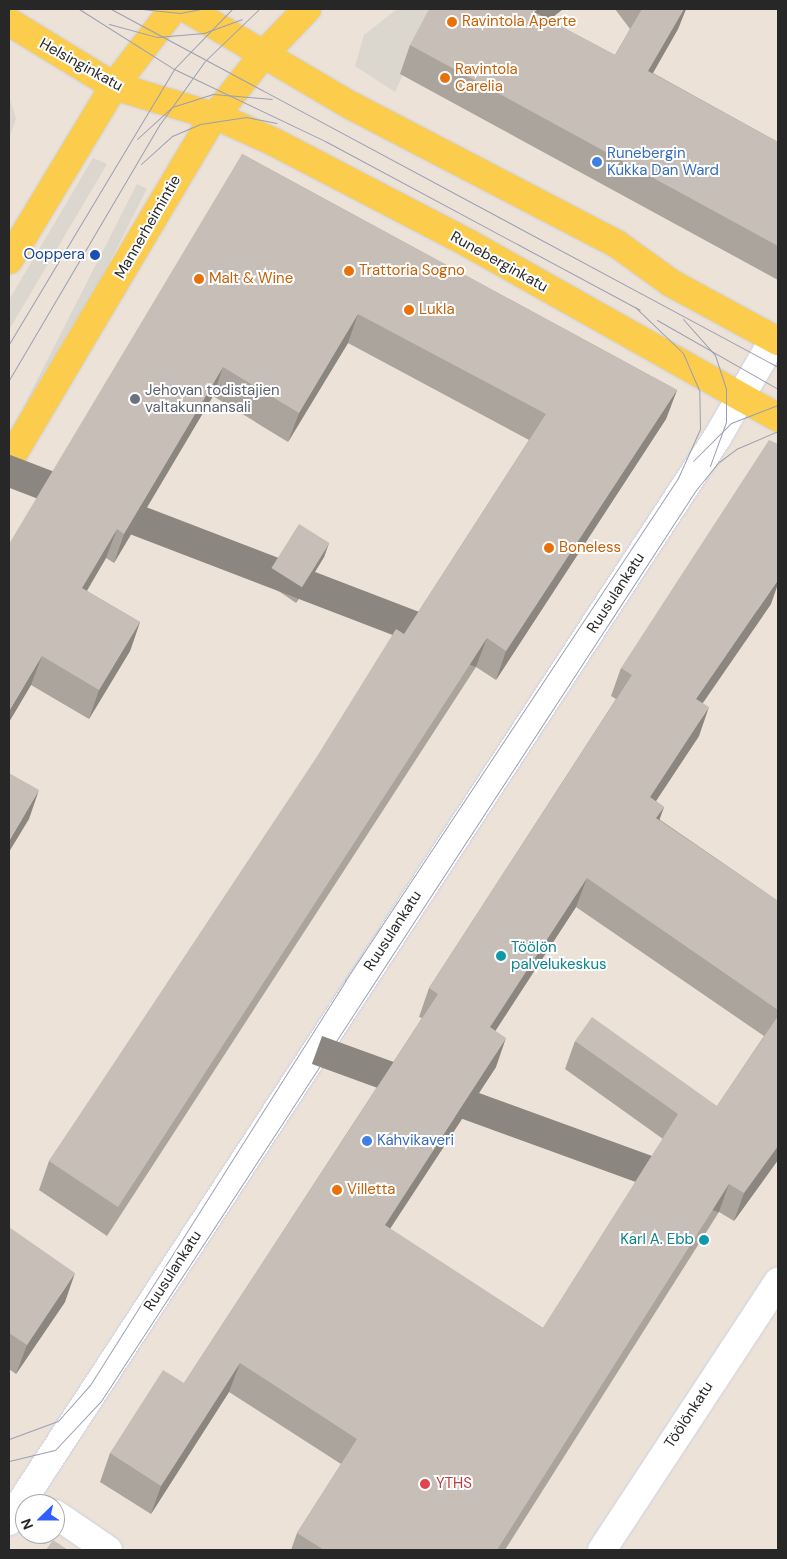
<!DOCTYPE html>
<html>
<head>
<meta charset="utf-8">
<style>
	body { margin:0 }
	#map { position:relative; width:787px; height:1559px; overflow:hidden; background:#ece2d7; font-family:"DM Sans",sans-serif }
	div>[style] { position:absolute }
	.plaza>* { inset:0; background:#dbd6ce; transform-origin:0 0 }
	.roads { filter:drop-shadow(0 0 1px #ccd1e2) drop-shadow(0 0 1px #ccd1e2) }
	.minor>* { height:28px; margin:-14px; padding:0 14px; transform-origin:14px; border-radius:14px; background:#fff }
	.major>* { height:28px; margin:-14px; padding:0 14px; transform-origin:14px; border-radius:14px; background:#fccc4c }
	.tram>* { height:1px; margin:-0.5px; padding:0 0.5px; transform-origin:0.5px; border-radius:0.5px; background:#9a9fb4 }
	.wall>* { inset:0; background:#aba49d }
	.shaded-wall>* { inset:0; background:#8b8680; transform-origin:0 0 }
	.building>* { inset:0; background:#c7bfb7; transform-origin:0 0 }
	.dots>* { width:14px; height:14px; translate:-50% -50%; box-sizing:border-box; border:2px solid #fff; border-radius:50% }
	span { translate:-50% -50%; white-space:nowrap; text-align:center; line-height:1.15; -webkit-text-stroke:4px #fff; paint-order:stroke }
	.food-label { font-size:15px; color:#c56008 }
	.left { translate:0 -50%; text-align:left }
	.street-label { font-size:15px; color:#272727 }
	.shop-label { font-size:15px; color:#366cbe }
	.transit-label { font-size:15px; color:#164399 }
	.right { translate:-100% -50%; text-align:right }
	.worship-label { font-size:15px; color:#5b616d }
	.culture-label { font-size:15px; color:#0d838f }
	.health-label { font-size:15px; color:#be3a42 }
	.frame { position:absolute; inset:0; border:10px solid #272727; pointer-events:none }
	.north { position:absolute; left:15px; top:1494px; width:50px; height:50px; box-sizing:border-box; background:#fff; border:1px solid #a9a9a9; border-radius:50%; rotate:248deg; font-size:14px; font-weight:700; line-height:20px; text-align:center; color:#272727 }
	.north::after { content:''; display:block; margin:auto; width:18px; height:22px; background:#315fff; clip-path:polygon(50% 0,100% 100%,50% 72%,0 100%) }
</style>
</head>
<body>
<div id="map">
	<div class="plaza">
		<i style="clip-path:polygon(397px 9px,439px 9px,422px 33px,395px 92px,355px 66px,364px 35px)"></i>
		<i style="clip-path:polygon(9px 96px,16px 119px,9px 139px)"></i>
		<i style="clip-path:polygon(93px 158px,107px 164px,9px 330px,9px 300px)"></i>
		<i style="left:137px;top:184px;width:11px;height:251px;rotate:27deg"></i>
	</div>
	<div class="roads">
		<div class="minor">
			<i style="left:55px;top:1514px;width:64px;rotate:34.2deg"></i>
			<i style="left:9px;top:1521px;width:1294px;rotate:-56.83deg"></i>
			<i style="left:717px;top:438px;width:114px;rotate:-60.1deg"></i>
			<i style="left:602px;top:1550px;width:321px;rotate:-56.7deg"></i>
		</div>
		<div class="major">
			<i style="left:187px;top:9px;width:191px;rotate:30.5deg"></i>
			<i style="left:352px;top:106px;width:299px;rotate:27.5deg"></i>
			<i style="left:617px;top:244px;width:67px;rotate:35.8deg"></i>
			<i style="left:671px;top:283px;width:122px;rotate:28.5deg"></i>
			<i style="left:9px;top:22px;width:123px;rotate:31.4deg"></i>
			<i style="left:114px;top:86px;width:114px;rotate:16.8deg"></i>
			<i style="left:223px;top:119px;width:56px;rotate:24.3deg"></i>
			<i style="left:274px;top:142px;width:219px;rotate:27.5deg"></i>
			<i style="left:468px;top:243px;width:356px;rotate:29.4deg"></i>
			<i style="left:9px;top:260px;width:203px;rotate:-58.9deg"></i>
			<i style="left:114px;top:86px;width:97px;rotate:-52.5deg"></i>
			<i style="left:9px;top:461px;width:395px;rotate:-59.3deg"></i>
			<i style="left:211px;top:121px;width:84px;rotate:-51.8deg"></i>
			<i style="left:263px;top:55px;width:64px;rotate:-46.3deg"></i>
		</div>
	</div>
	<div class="tram">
		<i style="left:79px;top:9px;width:112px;rotate:32.3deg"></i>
		<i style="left:174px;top:69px;width:167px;rotate:25.5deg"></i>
		<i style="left:325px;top:141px;width:357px;rotate:28.2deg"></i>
		<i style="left:111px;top:9px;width:757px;rotate:28.22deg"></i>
		<i style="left:142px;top:9px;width:38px;rotate:6deg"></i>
		<i style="left:180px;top:13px;width:21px;rotate:-11deg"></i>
		<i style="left:109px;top:24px;width:50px;rotate:15.2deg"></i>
		<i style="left:157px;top:37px;width:47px;rotate:-4.9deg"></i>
		<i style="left:204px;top:33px;width:40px;rotate:-20.2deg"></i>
		<i style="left:137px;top:139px;width:47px;rotate:-42.4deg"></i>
		<i style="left:172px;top:107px;width:43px;rotate:-17.6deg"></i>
		<i style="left:213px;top:94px;width:59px;rotate:4.8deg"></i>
		<i style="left:141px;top:164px;width:42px;rotate:-42.1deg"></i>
		<i style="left:172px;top:136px;width:30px;rotate:-23deg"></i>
		<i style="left:200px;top:124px;width:47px;rotate:-8.7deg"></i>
		<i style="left:246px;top:117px;width:31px;rotate:11deg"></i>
		<i style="left:683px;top:319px;width:48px;rotate:48.4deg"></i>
		<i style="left:715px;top:355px;width:36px;rotate:72deg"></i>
		<i style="left:726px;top:389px;width:33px;rotate:90deg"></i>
		<i style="left:726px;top:422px;width:47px;rotate:110deg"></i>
		<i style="left:657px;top:320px;width:139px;rotate:29.7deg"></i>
		<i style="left:9px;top:344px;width:321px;rotate:-59deg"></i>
		<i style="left:174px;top:69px;width:83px;rotate:-46deg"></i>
		<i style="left:9px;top:380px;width:297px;rotate:-59.5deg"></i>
		<i style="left:160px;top:124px;width:77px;rotate:-54.5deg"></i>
		<i style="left:205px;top:61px;width:75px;rotate:-43.9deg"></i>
		<i style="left:693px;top:461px;width:54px;rotate:-45deg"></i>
		<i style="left:731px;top:423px;width:50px;rotate:-21deg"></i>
		<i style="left:9px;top:1439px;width:52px;rotate:-20.2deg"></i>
		<i style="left:58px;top:1421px;width:48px;rotate:-48.4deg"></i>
		<i style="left:90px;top:1385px;width:478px;rotate:-57.7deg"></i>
		<i style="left:345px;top:981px;width:603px;rotate:-56.49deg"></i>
		<i style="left:678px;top:478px;width:54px;rotate:-65.8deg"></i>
		<i style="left:700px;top:429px;width:39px;rotate:-91deg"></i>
		<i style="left:699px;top:390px;width:40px;rotate:-113.4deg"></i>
		<i style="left:683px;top:353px;width:66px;rotate:-136.2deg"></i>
		<i style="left:9px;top:1461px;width:47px;rotate:-13.4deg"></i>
		<i style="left:55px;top:1450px;width:67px;rotate:-46.8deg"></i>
		<i style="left:101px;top:1401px;width:1088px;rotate:-56.85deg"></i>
		<i style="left:696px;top:490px;width:36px;rotate:-51deg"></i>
		<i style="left:719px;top:462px;width:21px;rotate:-37deg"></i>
		<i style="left:736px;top:449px;width:46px;rotate:-23.2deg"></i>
	</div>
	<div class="wall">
		<i style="clip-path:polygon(563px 9px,549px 20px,615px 55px,630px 29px,615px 9px,686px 9px,678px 29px,653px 73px,778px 142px,778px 280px,400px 74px,410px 45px)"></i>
		<i style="clip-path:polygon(242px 154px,677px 390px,666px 419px,496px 680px,476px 667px,107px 1236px,39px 1190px,49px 1161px,404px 634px,529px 440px,348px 343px,288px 442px,213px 396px,114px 563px,106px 558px,87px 591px,140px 622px,130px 651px,89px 719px,31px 685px,9px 722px)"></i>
		<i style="clip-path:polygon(329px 543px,324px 557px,296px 603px,267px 583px,272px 569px)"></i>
		<i style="clip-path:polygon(evenodd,771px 604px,703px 703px,699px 736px,656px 801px,664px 807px,659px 819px,778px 901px,778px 1160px,734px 1221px,719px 1212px,505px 1550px,291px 1550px,297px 1533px,341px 1464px,229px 1392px,151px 1514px,100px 1482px,110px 1453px,184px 1383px,422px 1018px,419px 1017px,429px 988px,616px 699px,611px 696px,621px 668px,771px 604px,576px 907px,764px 1036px,717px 1106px,575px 1041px,565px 1069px,663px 1139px,543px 1328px,390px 1229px,496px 1067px,495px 1031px,576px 907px)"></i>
		<i style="clip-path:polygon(9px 1227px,65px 1302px,16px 1374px,9px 1369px)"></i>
	</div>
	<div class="shaded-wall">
		<i style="clip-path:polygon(538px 9px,563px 9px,524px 40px,534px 12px)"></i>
		<i style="clip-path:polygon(684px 9px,686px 9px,678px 29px,638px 99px,648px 71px)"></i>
		<i style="clip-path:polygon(358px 314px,348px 343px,288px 442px,299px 413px)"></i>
		<i style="clip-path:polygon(223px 367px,213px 396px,114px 563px,124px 534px)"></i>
		<i style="clip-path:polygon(677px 390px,666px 419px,496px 680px,506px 651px)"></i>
		<i style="clip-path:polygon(117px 529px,106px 558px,71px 617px,82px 588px)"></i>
		<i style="clip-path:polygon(329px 543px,324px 557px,296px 603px,302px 588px)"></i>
		<i style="clip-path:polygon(778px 580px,778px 584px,771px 604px,686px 727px,696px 699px)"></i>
		<i style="clip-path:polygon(140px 622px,130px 651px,89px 719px,99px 690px)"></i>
		<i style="left:487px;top:638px;width:31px;height:678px;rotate:111deg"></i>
		<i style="clip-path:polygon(42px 656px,31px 685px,9px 722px,9px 711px)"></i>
		<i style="clip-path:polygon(709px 707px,699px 736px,640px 825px,650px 797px)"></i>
		<i style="clip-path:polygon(39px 790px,29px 819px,9px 852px,9px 841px)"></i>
		<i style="clip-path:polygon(664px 807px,654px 835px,656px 818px)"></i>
		<i style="clip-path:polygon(587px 878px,576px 907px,479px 1056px,490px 1027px)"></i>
		<i style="clip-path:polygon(506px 1038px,496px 1067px,374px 1253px,385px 1225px)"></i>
		<i style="clip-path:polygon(778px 1146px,778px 1160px,734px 1221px,744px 1193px)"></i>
		<i style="left:729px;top:1184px;width:30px;height:433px;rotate:110deg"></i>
		<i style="clip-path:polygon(75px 1273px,65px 1302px,16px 1374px,27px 1345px)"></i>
		<i style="clip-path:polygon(240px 1363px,229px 1392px,151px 1514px,161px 1486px)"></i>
	</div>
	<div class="building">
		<i style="clip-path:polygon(429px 9px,538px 9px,534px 12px,615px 55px,642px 9px,684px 9px,648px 71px,778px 142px,778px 246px,410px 45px)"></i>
		<i style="clip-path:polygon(242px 154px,677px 390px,506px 651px,487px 638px,118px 1207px,49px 1161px,316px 758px,396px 629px,404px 634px,546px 414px,358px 314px,299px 413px,223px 367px,124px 534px,117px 529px,82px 588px,140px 622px,99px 690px,42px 656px,9px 711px,9px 544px)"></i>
		<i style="clip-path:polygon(769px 440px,778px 444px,778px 580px,696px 699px,709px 707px,650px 797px,664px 807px,656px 818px,778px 901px,778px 1010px,587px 878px,490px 1027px,506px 1038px,385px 1225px,543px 1328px,678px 1114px,575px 1041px,592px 1017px,717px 1106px,778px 1016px,778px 1146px,744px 1193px,729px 1184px,497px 1550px,324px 1550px,297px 1533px,357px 1439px,240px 1363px,161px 1486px,110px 1453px,163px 1370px,184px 1383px,438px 994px,429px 988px,632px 675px,621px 668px)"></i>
		<i style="left:299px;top:524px;width:36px;height:52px;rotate:32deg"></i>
		<i style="clip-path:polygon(9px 773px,39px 790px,9px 841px)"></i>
		<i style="clip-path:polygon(9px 1227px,75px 1273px,27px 1345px,9px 1333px)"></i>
		<i style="clip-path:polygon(53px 1540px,68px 1550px,46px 1550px)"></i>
	</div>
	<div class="dots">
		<i style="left:452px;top:22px;background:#e8710a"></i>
		<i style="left:445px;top:78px;background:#e8710a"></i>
		<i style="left:597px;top:162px;background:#3f7fe0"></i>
		<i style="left:95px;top:255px;background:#1a4fb4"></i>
		<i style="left:349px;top:271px;background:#e8710a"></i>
		<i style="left:199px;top:279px;background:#e8710a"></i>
		<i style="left:409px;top:310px;background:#e8710a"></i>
		<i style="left:135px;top:399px;background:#6b7280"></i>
		<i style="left:549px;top:548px;background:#e8710a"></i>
		<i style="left:501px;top:956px;background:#0f9aa8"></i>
		<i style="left:367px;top:1141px;background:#3f7fe0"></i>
		<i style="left:337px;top:1190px;background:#e8710a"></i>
		<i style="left:704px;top:1240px;background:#0f9aa8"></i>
		<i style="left:425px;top:1484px;background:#e0444e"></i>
	</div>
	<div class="food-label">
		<span class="left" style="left:462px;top:22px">Ravintola Aperte</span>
		<span class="left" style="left:455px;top:78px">Ravintola<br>Carelia</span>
		<span class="left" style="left:359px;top:271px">Trattoria Sogno</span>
		<span class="left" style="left:209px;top:279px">Malt &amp; Wine</span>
		<span class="left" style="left:419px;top:310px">Lukla</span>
		<span class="left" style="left:559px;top:548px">Boneless</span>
		<span class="left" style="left:347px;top:1190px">Villetta</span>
	</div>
	<div class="street-label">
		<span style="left:81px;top:65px;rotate:29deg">Helsinginkatu</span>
		<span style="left:148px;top:227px;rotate:-60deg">Mannerheimintie</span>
		<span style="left:499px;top:262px;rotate:29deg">Runeberginkatu</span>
		<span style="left:616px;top:593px;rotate:-57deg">Ruusulankatu</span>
		<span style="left:393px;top:931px;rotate:-57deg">Ruusulankatu</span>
		<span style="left:173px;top:1271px;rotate:-57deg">Ruusulankatu</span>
		<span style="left:689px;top:1415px;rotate:-57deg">Töölönkatu</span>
	</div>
	<div class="shop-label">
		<span class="left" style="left:607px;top:162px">Runebergin<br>Kukka Dan Ward</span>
		<span class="left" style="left:377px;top:1141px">Kahvikaveri</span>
	</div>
	<div class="transit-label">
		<span class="right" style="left:85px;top:255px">Ooppera</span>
	</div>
	<div class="worship-label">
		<span class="left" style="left:145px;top:399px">Jehovan todistajien<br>valtakunnansali</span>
	</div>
	<div class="culture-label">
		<span class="left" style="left:511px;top:956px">Töölön<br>palvelukeskus</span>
		<span class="right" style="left:694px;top:1240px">Karl A. Ebb</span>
	</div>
	<div class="health-label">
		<span class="left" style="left:436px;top:1484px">YTHS</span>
	</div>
	<div class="frame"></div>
	<div class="north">N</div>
</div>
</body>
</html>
